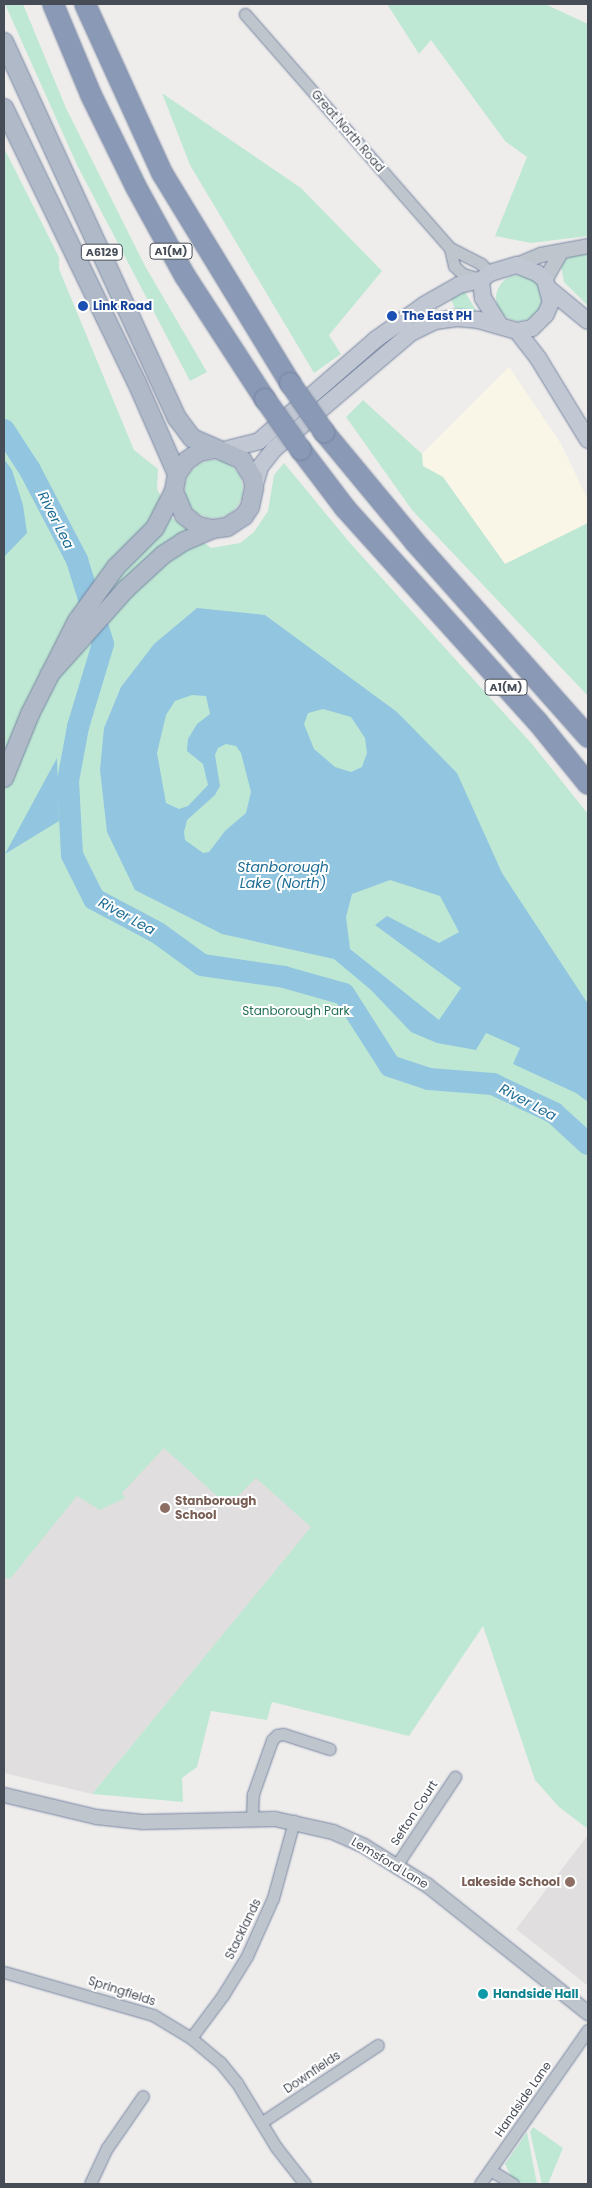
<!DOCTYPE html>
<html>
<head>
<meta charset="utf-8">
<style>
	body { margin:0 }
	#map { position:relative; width:592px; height:2188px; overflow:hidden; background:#efedec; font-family:Poppins,sans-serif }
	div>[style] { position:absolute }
	.commercial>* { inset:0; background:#f9f6e7 }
	.education>* { inset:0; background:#e0dede }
	.green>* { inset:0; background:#bfe8d4 }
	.round { border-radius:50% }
	.water>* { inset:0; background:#91c5e0 }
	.river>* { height:22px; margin:-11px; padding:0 11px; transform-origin:11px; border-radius:11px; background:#91c5e0 }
	.roads { filter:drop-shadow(0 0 1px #7584a1) drop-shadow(0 0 1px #7584a1) }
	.minor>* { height:11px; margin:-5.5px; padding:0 5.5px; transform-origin:5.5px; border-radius:5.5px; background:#bfc5cd }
	.tertiary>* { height:14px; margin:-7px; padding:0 7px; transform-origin:7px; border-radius:7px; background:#bfc5cd }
	.secondary>* { height:16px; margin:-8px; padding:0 8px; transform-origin:8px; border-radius:8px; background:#c1c7d3 }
	.primary>* { height:18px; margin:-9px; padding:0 9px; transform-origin:9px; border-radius:9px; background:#afb9c8 }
	.motorway>* { height:20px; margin:-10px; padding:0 10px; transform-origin:10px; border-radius:10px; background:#8a99b6 }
	.bridges { filter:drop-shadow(0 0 1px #7584a1) drop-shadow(0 0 1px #7584a1) }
	.motorway-bridge>* { height:20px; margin:-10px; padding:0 10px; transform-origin:10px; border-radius:10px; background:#8a99b6 }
	.dots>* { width:14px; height:14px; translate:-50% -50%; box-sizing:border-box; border:2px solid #fff; border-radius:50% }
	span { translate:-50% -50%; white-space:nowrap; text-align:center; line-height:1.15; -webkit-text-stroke:4px #fff; paint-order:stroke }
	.shield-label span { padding:1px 4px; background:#fff; border:1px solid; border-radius:4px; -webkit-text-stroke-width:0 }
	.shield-label { font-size:11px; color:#474d57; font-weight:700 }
	.street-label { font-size:12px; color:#474d57 }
	.transit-label { font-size:12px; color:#164399; font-weight:700 }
	.left { translate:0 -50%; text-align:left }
	.park-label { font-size:12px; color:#216f52 }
	.education-label { font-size:12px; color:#785e54; font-weight:700 }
	.right { translate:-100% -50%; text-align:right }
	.culture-label { font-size:12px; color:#0d838f; font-weight:700 }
	.water-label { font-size:14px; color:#1d6c94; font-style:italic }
	.frame { position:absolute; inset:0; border:5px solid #474d57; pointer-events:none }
</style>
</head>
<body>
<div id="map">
	<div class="commercial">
		<i style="clip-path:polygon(509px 367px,561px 444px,588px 500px,588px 523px,505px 564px,443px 477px,423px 466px,422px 454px)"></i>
	</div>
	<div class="education">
		<i style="clip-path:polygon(4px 1208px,343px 1489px,92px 1794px,4px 1773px)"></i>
		<i style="clip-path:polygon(588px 1835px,588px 1986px,516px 1929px)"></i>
	</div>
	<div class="green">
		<i style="clip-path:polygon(5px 4px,23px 4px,66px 108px,145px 266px,207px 372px,190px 381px,77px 165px)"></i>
		<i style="clip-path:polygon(387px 4px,545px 4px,588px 24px,588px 236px,531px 243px,495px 236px,527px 157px,505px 141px,431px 40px,419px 54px)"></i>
		<i style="clip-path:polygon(162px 93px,301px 188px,382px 271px,329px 335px,341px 354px,314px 373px,190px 165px)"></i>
		<i style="clip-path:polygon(4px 148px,59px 257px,59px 269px,134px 450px,158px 469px,157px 489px,172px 518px,211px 548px,240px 543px,254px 532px,268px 511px,274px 475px,284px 463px,350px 543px,532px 744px,588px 814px,588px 1829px,559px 1807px,535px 1780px,483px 1626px,409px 1736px,272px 1702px,267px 1720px,211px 1711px,197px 1767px,182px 1778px,183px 1802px,92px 1794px,311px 1527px,256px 1478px,228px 1506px,164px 1448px,122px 1493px,125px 1498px,100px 1510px,77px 1496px,10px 1579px,4px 1577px)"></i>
		<i style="clip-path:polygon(588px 253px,588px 306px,564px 282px,561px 266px,557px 265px,572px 255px)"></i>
		<i class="round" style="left:496px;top:275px;width:46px;height:46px"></i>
		<i style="clip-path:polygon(462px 291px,465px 292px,477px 312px,456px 311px,450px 297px)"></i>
		<i style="clip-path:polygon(363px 400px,422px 454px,423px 466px,443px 477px,505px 564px,588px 523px,588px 696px,412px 510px,346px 417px)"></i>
		<i class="round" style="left:185px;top:460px;width:58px;height:58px"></i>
		<i style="clip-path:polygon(533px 2127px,563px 2148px,548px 2184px,542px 2184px,530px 2132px)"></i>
		<i style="clip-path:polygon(527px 2132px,537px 2184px,524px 2184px,512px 2178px,505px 2164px)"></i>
	</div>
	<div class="water">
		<i style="clip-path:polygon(4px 459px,12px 470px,23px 505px,27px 533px,4px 557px)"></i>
		<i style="clip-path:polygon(evenodd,197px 608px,265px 615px,397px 712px,457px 773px,502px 873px,588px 1004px,588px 1102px,576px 1093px,513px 1064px,520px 1048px,486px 1033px,476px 1050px,437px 1043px,411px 1032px,371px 990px,334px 959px,222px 934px,135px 890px,107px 832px,100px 770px,104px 728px,121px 687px,154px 644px,197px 608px,192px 695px,206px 696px,210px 714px,197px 724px,188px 739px,187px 751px,203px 764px,208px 785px,188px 806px,179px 809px,166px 803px,157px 753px,166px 715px,175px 701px,192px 695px,197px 608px,323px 709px,351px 717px,365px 738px,367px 753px,362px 767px,351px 772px,335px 767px,314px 749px,304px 724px,308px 713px,323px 709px,197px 608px,226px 744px,236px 746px,241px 753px,251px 792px,246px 813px,225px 831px,209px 852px,203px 853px,185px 840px,184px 832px,187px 820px,215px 795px,220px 786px,215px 755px,218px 748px,226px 744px,197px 608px,390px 880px,440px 896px,459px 932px,439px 943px,387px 916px,375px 925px,461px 988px,439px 1020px,350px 949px,346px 917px,352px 894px,390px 880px)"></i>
		<i style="clip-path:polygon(57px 758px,59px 821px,5px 854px)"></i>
	</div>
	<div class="river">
		<i style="left:4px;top:430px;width:48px;rotate:57deg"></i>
		<i style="left:30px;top:470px;width:102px;rotate:62.4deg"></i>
		<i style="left:77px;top:560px;width:88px;rotate:72.8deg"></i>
		<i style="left:103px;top:644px;width:87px;rotate:106.8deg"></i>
		<i style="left:78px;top:727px;width:55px;rotate:100.5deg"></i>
		<i style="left:68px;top:781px;width:74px;rotate:86.9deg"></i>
		<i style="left:72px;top:855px;width:49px;rotate:63.4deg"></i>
		<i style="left:94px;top:899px;width:72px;rotate:28deg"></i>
		<i style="left:158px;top:933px;width:54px;rotate:36deg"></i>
		<i style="left:202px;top:965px;width:83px;rotate:8.3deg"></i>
		<i style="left:284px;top:977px;width:62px;rotate:15.8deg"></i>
		<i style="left:344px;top:994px;width:85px;rotate:57.4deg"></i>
		<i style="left:390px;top:1066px;width:41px;rotate:18.4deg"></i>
		<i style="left:429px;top:1079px;width:64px;rotate:4.5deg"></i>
		<i style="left:493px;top:1084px;width:68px;rotate:25.4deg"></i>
		<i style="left:554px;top:1113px;width:46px;rotate:42.4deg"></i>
	</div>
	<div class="roads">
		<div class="minor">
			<i style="left:245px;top:14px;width:311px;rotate:48.8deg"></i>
			<i style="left:450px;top:248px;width:35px;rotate:27deg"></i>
			<i style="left:481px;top:264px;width:13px;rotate:45deg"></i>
			<i style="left:450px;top:248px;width:18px;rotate:77deg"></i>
			<i style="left:454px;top:266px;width:12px;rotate:42deg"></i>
			<i style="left:463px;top:274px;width:18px;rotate:16deg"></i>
			<i style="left:252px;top:1818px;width:24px;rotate:-88deg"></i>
			<i style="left:253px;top:1794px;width:57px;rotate:-70.6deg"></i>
			<i style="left:272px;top:1740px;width:7px;rotate:-45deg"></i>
			<i style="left:277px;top:1735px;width:6px;rotate:-9deg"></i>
			<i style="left:283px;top:1734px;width:49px;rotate:17.7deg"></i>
			<i style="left:396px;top:1866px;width:107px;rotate:-56.5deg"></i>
			<i style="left:4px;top:1972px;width:155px;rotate:16.1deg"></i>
			<i style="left:153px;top:2015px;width:44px;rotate:31.2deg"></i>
			<i style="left:191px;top:2038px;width:38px;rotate:40deg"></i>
			<i style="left:220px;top:2062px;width:27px;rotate:51deg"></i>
			<i style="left:237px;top:2083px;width:75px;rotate:58.6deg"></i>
			<i style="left:276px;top:2147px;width:47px;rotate:51.9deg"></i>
			<i style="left:191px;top:2038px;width:54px;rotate:-53.3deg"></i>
			<i style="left:223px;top:1995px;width:46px;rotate:-58.4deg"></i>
			<i style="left:247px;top:1956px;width:64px;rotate:-65.9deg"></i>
			<i style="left:273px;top:1898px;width:80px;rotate:-74.7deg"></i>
			<i style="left:262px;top:2122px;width:139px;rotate:-33.6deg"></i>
			<i style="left:490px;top:2170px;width:27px;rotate:31deg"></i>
			<i style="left:90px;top:2184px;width:40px;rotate:-65deg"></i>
			<i style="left:107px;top:2148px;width:63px;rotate:-55.3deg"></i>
			<i style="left:480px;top:2184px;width:188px;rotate:-55deg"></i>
		</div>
		<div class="tertiary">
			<i style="left:517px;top:265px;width:26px;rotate:-23deg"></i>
			<i style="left:541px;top:255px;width:48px;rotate:-10.8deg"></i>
			<i style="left:545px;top:280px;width:32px;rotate:-60deg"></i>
			<i style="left:4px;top:1795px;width:95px;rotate:13.4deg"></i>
			<i style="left:96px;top:1817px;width:47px;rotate:6.1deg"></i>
			<i style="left:143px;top:1822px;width:132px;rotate:-1.3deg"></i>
			<i style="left:275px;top:1819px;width:59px;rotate:12.6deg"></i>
			<i style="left:333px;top:1832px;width:34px;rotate:24deg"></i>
			<i style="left:364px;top:1846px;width:74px;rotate:31.8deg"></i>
			<i style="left:427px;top:1885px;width:206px;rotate:38.5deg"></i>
		</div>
		<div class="secondary">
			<i style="left:481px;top:280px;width:18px;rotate:84deg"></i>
			<i style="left:483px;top:298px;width:32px;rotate:58deg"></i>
			<i style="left:549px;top:289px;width:50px;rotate:39.4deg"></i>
			<i style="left:517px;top:331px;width:34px;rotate:52deg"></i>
			<i style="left:538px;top:358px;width:96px;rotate:58.6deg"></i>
			<i style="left:224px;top:450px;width:36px;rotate:-14deg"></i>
			<i style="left:259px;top:441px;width:154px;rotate:-41deg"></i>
			<i style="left:375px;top:340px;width:60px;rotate:-35.5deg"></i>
			<i style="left:424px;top:305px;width:40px;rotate:-29.7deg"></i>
			<i style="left:459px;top:285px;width:23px;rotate:-13deg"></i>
			<i style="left:481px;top:280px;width:11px;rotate:-38deg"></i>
			<i style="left:490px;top:273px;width:28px;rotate:-17deg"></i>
			<i style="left:517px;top:265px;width:22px;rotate:22deg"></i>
			<i style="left:537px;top:273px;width:11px;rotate:41deg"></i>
			<i style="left:545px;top:280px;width:23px;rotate:75deg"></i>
			<i style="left:551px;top:302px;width:13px;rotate:113deg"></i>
			<i style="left:546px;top:314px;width:20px;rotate:135deg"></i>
			<i style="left:532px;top:328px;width:15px;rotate:169deg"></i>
			<i style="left:517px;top:331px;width:40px;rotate:-164deg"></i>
			<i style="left:479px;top:320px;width:22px;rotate:-175deg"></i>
			<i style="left:457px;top:318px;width:22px;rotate:172deg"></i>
			<i style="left:435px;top:321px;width:25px;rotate:154deg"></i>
			<i style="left:412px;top:332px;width:181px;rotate:139.7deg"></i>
			<i style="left:274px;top:449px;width:23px;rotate:128deg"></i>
			<i style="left:260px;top:467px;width:22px;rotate:106deg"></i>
		</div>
		<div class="primary">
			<i style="left:4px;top:42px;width:414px;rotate:65.3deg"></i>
			<i style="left:177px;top:418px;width:25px;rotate:53deg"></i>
			<i style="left:192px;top:438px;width:55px;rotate:23.7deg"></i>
			<i style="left:242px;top:460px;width:21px;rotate:59deg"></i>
			<i style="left:253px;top:478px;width:10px;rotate:84deg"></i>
			<i style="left:254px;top:488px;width:19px;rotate:102deg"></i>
			<i style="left:250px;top:507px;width:11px;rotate:124deg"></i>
			<i style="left:244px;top:516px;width:20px;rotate:147deg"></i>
			<i style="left:227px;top:527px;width:14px;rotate:172deg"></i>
			<i style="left:213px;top:529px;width:33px;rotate:157deg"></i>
			<i style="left:183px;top:542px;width:24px;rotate:147deg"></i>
			<i style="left:163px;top:555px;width:50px;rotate:137.4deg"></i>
			<i style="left:126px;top:589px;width:115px;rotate:131.8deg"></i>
			<i style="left:4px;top:108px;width:305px;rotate:64.2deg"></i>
			<i style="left:137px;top:383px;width:99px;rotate:66.3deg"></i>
			<i style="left:213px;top:529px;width:15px;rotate:-169deg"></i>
			<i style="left:198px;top:526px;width:18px;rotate:-142deg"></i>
			<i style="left:184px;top:515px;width:26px;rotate:-113deg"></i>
			<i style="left:174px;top:491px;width:17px;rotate:-80deg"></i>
			<i style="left:177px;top:474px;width:16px;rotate:-55deg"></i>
			<i style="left:186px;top:461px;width:16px;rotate:-35deg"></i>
			<i style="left:199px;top:452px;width:15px;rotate:-11deg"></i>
			<i style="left:4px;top:778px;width:69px;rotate:-67.9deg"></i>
			<i style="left:30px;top:714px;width:104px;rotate:-63.2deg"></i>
			<i style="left:77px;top:621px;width:67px;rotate:-54.2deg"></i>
			<i style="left:116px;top:567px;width:55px;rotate:-45deg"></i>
			<i style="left:155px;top:528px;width:42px;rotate:-62.8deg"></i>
		</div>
		<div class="motorway">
			<i style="left:53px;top:4px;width:99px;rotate:67.3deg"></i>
			<i style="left:91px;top:95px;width:102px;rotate:63.9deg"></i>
			<i style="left:136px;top:187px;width:102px;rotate:61.2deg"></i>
			<i style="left:185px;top:276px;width:147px;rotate:57deg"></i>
			<i style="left:85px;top:4px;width:186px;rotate:65.5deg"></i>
			<i style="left:162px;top:173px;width:246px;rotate:58.6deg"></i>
			<i style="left:324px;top:432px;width:143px;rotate:50.4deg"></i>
			<i style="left:415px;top:542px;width:261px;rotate:48.4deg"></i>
			<i style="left:301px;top:450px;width:73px;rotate:52.8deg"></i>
			<i style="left:345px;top:508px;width:287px;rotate:48deg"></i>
			<i style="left:537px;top:721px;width:81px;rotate:51deg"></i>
		</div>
	</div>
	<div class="bridges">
		<div class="motorway-bridge">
			<i style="left:290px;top:383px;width:60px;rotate:55.2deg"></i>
			<i style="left:265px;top:399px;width:62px;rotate:54.8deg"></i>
		</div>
	</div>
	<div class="dots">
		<i style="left:83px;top:306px;background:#1a4fb4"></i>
		<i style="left:392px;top:316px;background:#1a4fb4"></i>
		<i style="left:165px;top:1508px;background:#8d6e63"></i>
		<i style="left:570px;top:1882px;background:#8d6e63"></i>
		<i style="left:483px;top:1994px;background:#0f9aa8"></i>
	</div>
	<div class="shield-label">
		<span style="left:171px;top:251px">A1(M)</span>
		<span style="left:102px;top:252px">A6129</span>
		<span style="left:506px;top:687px">A1(M)</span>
	</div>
	<div class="street-label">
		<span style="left:348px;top:131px;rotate:49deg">Great North Road</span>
		<span style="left:414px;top:1813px;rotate:-57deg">Sefton Court</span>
		<span style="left:390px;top:1863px;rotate:31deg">Lemsford Lane</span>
		<span style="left:243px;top:1929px;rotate:-64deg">Stacklands</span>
		<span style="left:122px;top:1991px;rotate:18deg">Springfields</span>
		<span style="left:312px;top:2072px;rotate:-34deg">Downfields</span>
		<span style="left:523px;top:2099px;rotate:-55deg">Handside Lane</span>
	</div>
	<div class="transit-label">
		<span class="left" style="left:93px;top:306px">Link Road</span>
		<span class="left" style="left:402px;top:316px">The East PH</span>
	</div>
	<div class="park-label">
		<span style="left:296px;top:1011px">Stanborough Park</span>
	</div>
	<div class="education-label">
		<span class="left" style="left:175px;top:1508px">Stanborough<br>School</span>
		<span class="right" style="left:560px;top:1882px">Lakeside School</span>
	</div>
	<div class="culture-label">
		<span class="left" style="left:493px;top:1994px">Handside Hall</span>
	</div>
	<div class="water-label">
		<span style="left:56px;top:520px;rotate:63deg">River Lea</span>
		<span style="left:283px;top:875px">Stanborough<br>Lake (North)</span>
		<span style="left:127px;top:916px;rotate:29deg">River Lea</span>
		<span style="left:528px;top:1102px;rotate:28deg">River Lea</span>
	</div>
	<div class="frame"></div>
</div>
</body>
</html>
